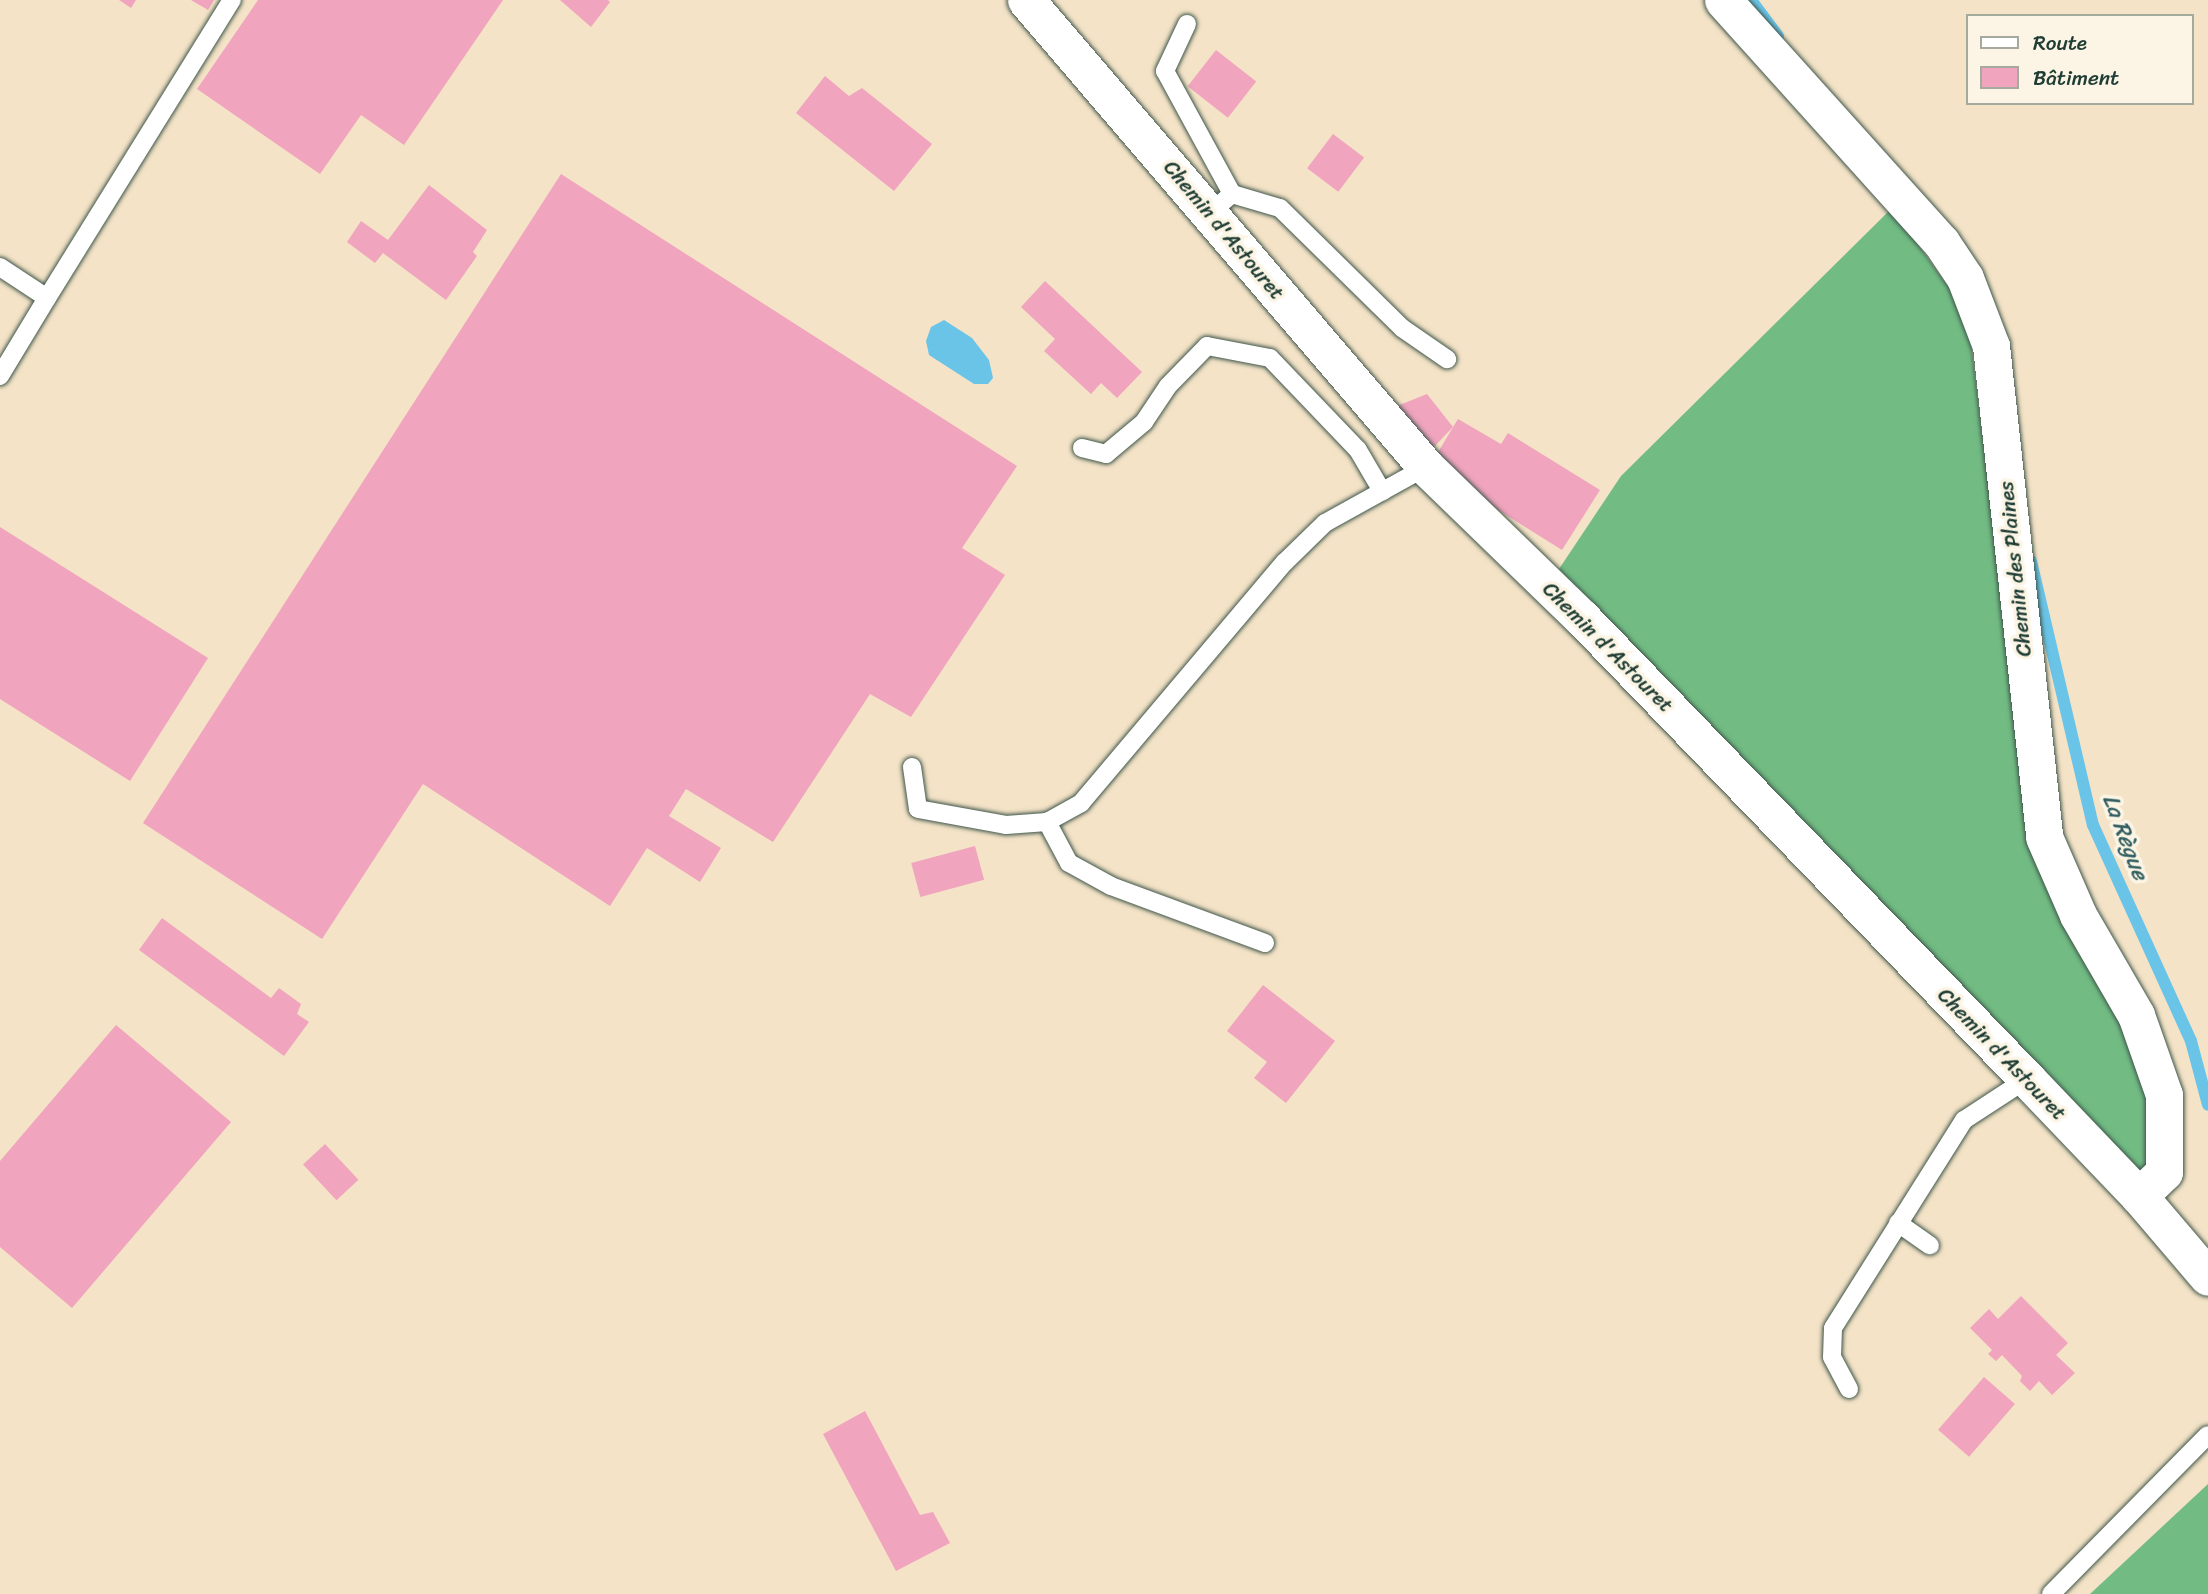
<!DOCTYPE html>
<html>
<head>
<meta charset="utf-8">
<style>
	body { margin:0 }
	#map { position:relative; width:2208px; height:1594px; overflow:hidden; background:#f4e3c7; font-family:Sriracha,sans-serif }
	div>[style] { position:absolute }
	.forest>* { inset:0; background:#72bc84 }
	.water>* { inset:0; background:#6ac4e8 }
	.stream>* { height:12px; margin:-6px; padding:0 6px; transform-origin:6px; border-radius:6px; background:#6ac4e8 }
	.building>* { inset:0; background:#f0a4be; transform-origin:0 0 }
	.roads { filter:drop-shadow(0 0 2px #3f564a) drop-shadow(0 0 2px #3f564a) }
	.service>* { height:18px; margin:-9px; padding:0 9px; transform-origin:9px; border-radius:9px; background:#fff }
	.minor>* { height:37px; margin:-18.5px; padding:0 18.5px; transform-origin:18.5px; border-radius:18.5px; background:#fff }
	span { translate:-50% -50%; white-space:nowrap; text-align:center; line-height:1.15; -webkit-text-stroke:7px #fcf5e5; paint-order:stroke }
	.street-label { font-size:21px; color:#1f3d34 }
	.water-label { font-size:23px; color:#325f61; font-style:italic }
	.legend { position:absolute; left:1966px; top:14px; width:228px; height:91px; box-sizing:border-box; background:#fcf5e5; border:2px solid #a4ab9e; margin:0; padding:9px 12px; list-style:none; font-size:21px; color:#1f3d34 }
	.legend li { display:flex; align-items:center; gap:14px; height:35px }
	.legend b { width:35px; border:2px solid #a4ab9e }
</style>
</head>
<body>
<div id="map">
	<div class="forest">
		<i style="clip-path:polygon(1892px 208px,1957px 299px,1970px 335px,2033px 848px,2121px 1015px,2150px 1096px,2155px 1142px,2143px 1175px,1559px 569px,1621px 476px)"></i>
		<i style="clip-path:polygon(2208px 1484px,2208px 1594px,2090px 1594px)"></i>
	</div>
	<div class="water">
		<i style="clip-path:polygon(944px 320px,972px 338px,989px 360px,993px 378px,988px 384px,974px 384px,929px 355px,926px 341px,931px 327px)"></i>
	</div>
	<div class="stream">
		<i style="left:1751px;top:0;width:45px;rotate:53.1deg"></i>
		<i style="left:2031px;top:561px;width:271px;rotate:76.8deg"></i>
		<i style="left:2093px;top:825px;width:237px;rotate:65.6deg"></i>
		<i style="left:2191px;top:1041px;width:66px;rotate:75.1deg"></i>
	</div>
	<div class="building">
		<i style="clip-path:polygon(119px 0,136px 0,131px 8px)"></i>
		<i style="clip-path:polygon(191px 0,214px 0,208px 10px)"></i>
		<i style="clip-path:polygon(258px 0,503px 0,404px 145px,361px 115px,320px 174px,197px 89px)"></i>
		<i style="clip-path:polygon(560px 0,608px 0,610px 2px,591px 27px)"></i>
		<i style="left:1216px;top:50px;width:51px;height:46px;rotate:38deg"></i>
		<i style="clip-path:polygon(825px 76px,849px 96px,862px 88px,932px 144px,894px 191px,796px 113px)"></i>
		<i style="left:1333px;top:134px;width:39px;height:43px;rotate:37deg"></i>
		<i style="clip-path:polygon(561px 174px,1017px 466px,962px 548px,1005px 575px,911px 717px,870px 694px,773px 842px,686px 789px,669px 816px,721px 848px,700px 882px,647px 848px,610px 906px,423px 784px,322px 939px,143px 823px)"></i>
		<i style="clip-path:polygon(429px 185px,487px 230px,473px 252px,477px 256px,446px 300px,383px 253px,375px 263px,347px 242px,361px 221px,388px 240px)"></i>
		<i style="clip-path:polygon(1045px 281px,1142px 372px,1117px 398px,1101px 383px,1091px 394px,1044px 351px,1055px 339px,1021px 307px)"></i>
		<i style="clip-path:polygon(1427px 394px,1453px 427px,1432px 449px,1397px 406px)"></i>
		<i style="clip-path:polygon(1458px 419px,1501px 444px,1508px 433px,1600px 490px,1562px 550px,1429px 467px)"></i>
		<i style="clip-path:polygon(0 527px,208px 658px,130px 781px,0 699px)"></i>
		<i style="left:975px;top:846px;width:35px;height:66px;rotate:75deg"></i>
		<i style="clip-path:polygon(162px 918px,271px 998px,279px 988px,301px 1004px,297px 1014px,309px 1022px,284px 1056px,139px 950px)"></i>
		<i style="clip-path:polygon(1263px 985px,1335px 1041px,1286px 1103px,1254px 1078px,1267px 1062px,1227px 1031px)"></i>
		<i style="clip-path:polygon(116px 1025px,231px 1122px,72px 1308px,0 1247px,0 1161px)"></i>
		<i style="left:325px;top:1144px;width:49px;height:30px;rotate:47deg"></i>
		<i style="clip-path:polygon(2021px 1296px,2068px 1343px,2056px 1355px,2075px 1373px,2052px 1395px,2039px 1381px,2030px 1391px,2020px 1381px,2022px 1376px,2002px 1355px,1996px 1361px,1988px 1354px,1992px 1350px,1970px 1328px,1989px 1309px,1998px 1319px)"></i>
		<i style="left:1984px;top:1377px;width:41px;height:70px;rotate:41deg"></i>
		<i style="clip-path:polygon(865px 1411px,920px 1515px,933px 1512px,950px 1543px,896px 1571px,823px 1434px)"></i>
	</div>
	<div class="roads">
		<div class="service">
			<i style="left:1187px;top:24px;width:52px;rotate:115.1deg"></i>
			<i style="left:1165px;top:71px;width:140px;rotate:61.4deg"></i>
			<i style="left:1210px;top:213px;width:29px;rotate:-41deg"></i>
			<i style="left:1232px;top:194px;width:50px;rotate:16.3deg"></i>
			<i style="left:1280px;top:208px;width:171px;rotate:44.5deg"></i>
			<i style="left:1402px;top:328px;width:55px;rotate:34.6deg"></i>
			<i style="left:0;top:267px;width:56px;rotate:33.4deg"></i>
			<i style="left:47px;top:298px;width:91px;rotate:121.1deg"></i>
			<i style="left:47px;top:298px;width:351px;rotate:-58.2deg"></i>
			<i style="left:1082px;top:448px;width:25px;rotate:14deg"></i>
			<i style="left:1106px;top:454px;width:50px;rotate:-40.1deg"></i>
			<i style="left:1144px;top:422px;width:43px;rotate:-56.3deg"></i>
			<i style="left:1168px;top:386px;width:56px;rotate:-45.7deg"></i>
			<i style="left:1207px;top:346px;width:64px;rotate:10.8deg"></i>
			<i style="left:1270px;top:358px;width:127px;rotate:46.3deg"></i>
			<i style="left:1358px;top:450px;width:48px;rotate:59.7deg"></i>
			<i style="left:912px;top:767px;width:42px;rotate:81.9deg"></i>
			<i style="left:918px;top:809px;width:89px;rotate:10.3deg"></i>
			<i style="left:1006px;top:825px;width:41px;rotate:-4.2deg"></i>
			<i style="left:1265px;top:943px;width:164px;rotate:-159.7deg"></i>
			<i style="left:1111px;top:886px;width:48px;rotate:-151.3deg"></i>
			<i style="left:1069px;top:863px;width:47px;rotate:-118.2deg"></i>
			<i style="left:1047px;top:822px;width:39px;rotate:-29deg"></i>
			<i style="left:1081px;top:803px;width:316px;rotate:-49.8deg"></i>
			<i style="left:1285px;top:562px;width:56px;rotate:-44.3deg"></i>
			<i style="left:1325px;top:523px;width:115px;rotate:-29deg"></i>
			<i style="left:1898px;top:1223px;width:39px;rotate:35deg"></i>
			<i style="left:1849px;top:1389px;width:36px;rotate:-118deg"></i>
			<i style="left:1832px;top:1357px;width:29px;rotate:-88deg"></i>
			<i style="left:1833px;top:1328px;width:246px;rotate:-57.8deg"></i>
			<i style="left:1964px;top:1120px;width:75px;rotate:-33.1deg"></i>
			<i style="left:2051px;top:1594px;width:223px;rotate:-45.4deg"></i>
		</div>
		<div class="minor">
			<i style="left:1026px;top:0;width:615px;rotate:49.42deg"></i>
			<i style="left:1426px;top:467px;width:217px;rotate:44.1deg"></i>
			<i style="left:1582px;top:618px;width:641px;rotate:46.01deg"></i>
			<i style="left:2027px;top:1079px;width:162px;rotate:46.3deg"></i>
			<i style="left:2139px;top:1196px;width:106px;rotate:49.6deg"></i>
			<i style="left:1723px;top:0;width:326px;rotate:48deg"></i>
			<i style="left:1941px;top:242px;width:43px;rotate:56.3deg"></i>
			<i style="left:1965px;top:278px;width:73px;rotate:69.1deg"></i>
			<i style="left:1991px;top:346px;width:494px;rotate:83.8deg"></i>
			<i style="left:2044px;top:837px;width:85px;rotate:66.4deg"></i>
			<i style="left:2078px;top:915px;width:116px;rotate:59.9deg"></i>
			<i style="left:2136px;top:1015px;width:85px;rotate:70.7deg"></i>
			<i style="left:2164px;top:1095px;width:77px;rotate:90deg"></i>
			<i style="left:2164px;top:1172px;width:35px;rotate:136deg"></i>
		</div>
	</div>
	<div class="street-label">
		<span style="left:1224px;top:230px;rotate:50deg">Chemin d'Astouret</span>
		<span style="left:2015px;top:569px;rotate:-96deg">Chemin des Plaines</span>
		<span style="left:1608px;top:647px;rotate:45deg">Chemin d'Astouret</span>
		<span style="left:2002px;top:1054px;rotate:46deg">Chemin d'Astouret</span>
	</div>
	<div class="water-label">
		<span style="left:2125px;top:837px;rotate:69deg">La Règue</span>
	</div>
	<ul class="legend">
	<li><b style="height:9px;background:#fff"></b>Route</li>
	<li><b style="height:19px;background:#f0a4be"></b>Bâtiment</li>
	</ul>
</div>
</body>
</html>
